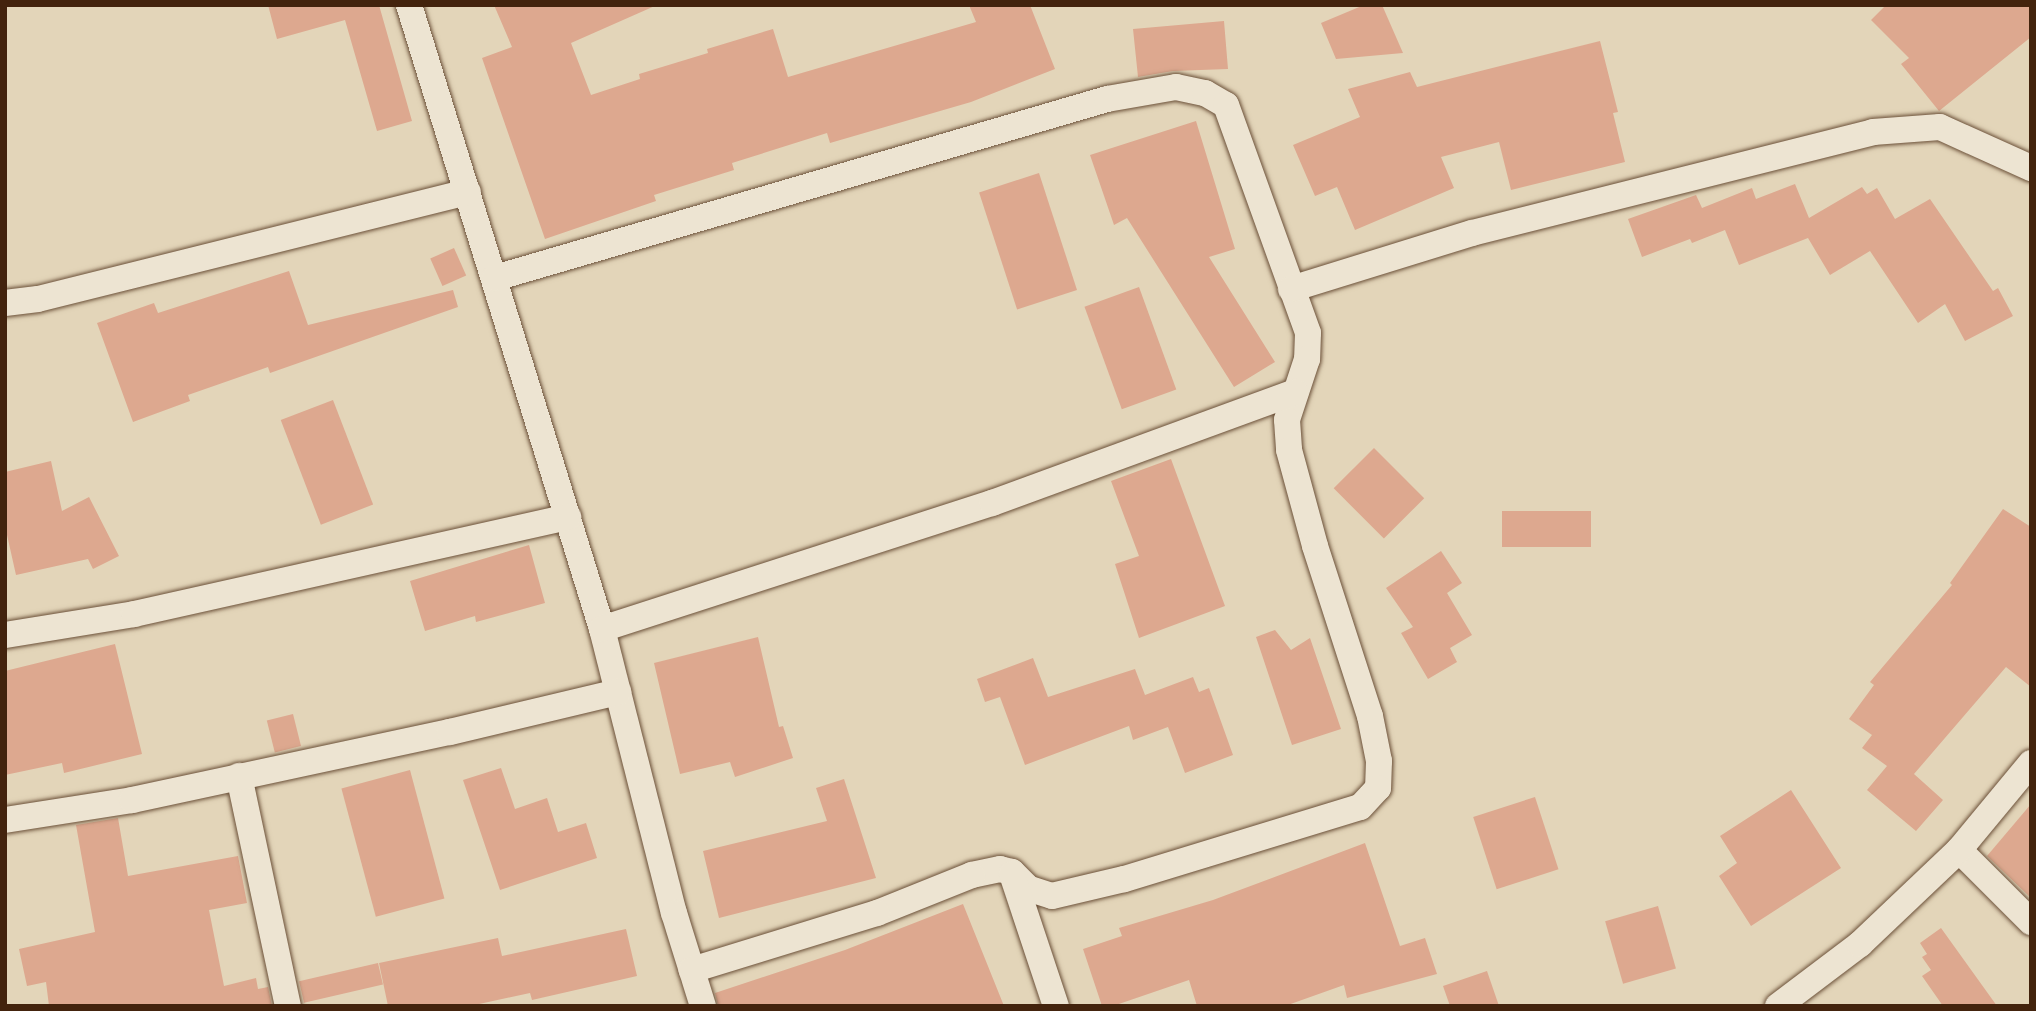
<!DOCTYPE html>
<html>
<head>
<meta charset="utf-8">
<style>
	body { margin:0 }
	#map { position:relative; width:2036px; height:1011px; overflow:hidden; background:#e3d5b9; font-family:"IM FELL Double Pica",serif }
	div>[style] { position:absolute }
	.building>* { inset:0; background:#dda88f; transform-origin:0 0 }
	.roads { filter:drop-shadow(0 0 2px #6b5038) drop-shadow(0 0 2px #6b5038) }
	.minor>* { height:26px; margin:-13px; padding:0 13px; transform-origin:13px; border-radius:13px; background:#ede4d2 }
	span { translate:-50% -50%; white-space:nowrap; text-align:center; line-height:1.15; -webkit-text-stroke:5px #ede4d2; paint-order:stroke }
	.frame { position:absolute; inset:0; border:7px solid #43230d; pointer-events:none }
</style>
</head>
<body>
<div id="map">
	<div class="building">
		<i style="clip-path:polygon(268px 5px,379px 5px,412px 121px,377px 131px,345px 20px,277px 39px)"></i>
		<i style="clip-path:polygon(494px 5px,657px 5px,571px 43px,591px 95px,640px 79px,639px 74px,708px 53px,707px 49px,773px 29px,788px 77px,976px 22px,969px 5px,1030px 5px,1055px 69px,971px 102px,830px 143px,827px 133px,732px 163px,734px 170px,654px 195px,656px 201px,545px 239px,482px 58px,512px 47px)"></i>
		<i style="clip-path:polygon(1364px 5px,1382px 5px,1403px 53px,1336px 59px,1321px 23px)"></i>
		<i style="clip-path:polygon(1886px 5px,2031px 5px,2031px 37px,1939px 111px,1901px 64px,1909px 58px,1871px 20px)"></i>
		<i style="clip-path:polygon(1224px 21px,1228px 69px,1173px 71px,1138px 77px,1133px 29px)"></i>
		<i style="clip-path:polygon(1600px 41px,1618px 112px,1613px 113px,1625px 162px,1511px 190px,1499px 142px,1441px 157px,1454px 188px,1355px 230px,1337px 187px,1315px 196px,1293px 145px,1360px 117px,1348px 89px,1410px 72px,1417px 87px)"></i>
		<i style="clip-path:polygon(1196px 121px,1235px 249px,1209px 257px,1275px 362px,1234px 387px,1127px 218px,1114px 225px,1090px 155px)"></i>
		<i style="left:1039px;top:173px;width:123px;height:63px;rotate:72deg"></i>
		<i style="clip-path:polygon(1795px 184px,1809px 218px,1862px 187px,1867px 194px,1877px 188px,1895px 219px,1930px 199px,1993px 291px,1998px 288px,2013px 316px,1965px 341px,1945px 304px,1918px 323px,1870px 251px,1830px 275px,1808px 238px,1739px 265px,1725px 230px,1692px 243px,1690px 239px,1642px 257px,1628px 219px,1696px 195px,1702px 208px,1752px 188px,1756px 199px)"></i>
		<i style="left:454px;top:248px;width:30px;height:26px;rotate:66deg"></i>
		<i style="clip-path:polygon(289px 271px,308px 325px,453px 290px,458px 307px,270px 373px,268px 367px,188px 395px,190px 401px,133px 422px,97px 323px,154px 303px,158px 313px)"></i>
		<i style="left:1139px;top:287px;width:109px;height:58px;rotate:70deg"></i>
		<i style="left:333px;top:400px;width:112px;height:56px;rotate:69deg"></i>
		<i style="left:1374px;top:448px;width:71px;height:57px;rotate:45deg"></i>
		<i style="clip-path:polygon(1171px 459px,1225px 606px,1139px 638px,1115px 564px,1139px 556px,1111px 481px)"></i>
		<i style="clip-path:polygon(51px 461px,62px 511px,89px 497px,119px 556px,93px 569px,88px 559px,16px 575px,5px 526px,5px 472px)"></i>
		<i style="clip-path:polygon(2003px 509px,2031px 527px,2031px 687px,2006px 667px,1914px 774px,1943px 800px,1916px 831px,1867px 790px,1887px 766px,1862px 748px,1872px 735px,1849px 719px,1874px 685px,1870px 682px,1952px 585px,1950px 583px)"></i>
		<i style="left:1591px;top:511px;width:36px;height:89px;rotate:90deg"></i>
		<i style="clip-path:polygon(529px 545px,545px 603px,476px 622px,475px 616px,425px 631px,410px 581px)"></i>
		<i style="clip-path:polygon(1441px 551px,1462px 583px,1447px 593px,1472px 635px,1450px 648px,1457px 662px,1428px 679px,1401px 633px,1413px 627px,1386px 588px)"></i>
		<i style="clip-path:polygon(1275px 630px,1291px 650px,1310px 638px,1341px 729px,1292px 745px,1256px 637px)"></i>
		<i style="clip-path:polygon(758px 637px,779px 727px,783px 726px,793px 758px,735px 777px,730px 762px,680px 774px,654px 663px)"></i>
		<i style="clip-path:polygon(115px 644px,142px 754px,64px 773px,62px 763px,5px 775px,5px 671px)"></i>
		<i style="clip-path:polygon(1033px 658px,1048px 697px,1135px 669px,1145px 695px,1193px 677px,1199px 692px,1209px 688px,1233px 755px,1185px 773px,1168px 727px,1133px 740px,1129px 726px,1025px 765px,1000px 697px,985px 702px,977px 679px)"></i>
		<i style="left:293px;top:714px;width:33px;height:27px;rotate:76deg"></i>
		<i style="clip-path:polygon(501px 768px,515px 809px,547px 798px,558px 832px,586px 823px,597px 858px,500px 890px,463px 780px)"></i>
		<i style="left:410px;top:770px;width:133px;height:71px;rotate:75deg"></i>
		<i style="clip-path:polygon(844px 779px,876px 878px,719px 918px,703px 851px,827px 821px,816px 788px)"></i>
		<i style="clip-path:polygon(1791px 790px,1841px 868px,1751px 926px,1719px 876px,1737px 863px,1720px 836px)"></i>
		<i style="left:1535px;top:797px;width:76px;height:65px;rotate:72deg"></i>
		<i style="clip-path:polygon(2031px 804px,2031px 898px,1987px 856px)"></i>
		<i style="clip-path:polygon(118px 818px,128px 876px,238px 856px,247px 903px,209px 910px,224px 986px,256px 978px,258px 989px,268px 987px,272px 1006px,49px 1006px,46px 982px,27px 986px,19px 949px,95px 932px,76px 825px)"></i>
		<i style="clip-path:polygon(1365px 843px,1400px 946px,1425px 938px,1437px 974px,1347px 998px,1344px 985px,1285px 1006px,1197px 1006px,1189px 980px,1113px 1006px,1102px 1006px,1083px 949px,1122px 936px,1119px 928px,1213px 900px)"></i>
		<i style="clip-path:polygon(963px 904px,1004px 1006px,718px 1006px,715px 993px,845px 950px)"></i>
		<i style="left:1658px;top:906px;width:65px;height:55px;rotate:74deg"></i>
		<i style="clip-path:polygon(1941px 928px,1997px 1006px,1943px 1006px,1922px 976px,1931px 970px,1922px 957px,1927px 954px,1920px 943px)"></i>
		<i style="clip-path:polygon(626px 929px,637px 976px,532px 1000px,530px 993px,470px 1006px,388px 1006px,379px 963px,498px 938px,502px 956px)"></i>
		<i style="left:378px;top:963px;width:22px;height:81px;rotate:77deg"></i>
		<i style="clip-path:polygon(1487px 971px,1499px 1006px,1450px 1006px,1443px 986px)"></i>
	</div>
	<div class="roads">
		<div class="minor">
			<i style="left:409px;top:5px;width:653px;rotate:72.81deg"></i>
			<i style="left:602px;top:629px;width:293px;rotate:75.8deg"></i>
			<i style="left:674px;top:913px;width:97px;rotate:72.7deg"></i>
			<i style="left:495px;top:278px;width:638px;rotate:-16.3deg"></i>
			<i style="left:1107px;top:99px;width:70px;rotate:-9.9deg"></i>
			<i style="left:1176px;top:87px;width:30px;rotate:12deg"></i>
			<i style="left:1205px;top:93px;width:24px;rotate:30deg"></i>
			<i style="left:1226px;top:105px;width:242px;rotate:70.2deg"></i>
			<i style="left:1308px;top:333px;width:26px;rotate:92deg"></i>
			<i style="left:1307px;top:359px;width:64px;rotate:108.2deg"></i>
			<i style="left:1287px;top:420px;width:30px;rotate:86deg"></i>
			<i style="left:1289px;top:450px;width:99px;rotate:74.8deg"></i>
			<i style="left:1315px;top:546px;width:179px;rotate:72.1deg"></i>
			<i style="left:1370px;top:716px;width:46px;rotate:78.7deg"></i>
			<i style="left:1379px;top:761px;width:27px;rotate:92deg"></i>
			<i style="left:1378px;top:788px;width:26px;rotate:133deg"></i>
			<i style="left:1360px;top:807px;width:247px;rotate:163deg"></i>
			<i style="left:1124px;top:879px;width:74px;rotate:166.7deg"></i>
			<i style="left:1052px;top:896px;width:25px;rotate:-162deg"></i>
			<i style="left:1028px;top:888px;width:23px;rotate:-135deg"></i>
			<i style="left:1012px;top:872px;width:12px;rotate:-166deg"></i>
			<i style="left:1000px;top:869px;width:29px;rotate:168deg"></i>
			<i style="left:972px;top:875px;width:102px;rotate:158.2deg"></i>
			<i style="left:877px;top:913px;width:194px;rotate:162.9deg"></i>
			<i style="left:1291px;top:289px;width:189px;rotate:-17.2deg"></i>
			<i style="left:1472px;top:233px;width:414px;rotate:-14.1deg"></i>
			<i style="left:1873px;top:132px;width:67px;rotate:-4.3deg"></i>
			<i style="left:1940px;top:127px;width:100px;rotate:24.3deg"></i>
			<i style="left:5px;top:303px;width:33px;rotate:-7deg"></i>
			<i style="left:38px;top:299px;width:443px;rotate:-14deg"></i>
			<i style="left:602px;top:629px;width:410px;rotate:-17.9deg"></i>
			<i style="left:992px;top:503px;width:323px;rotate:-20.1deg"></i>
			<i style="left:5px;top:635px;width:131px;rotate:-9.2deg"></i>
			<i style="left:134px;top:614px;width:445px;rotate:-12.6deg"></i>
			<i style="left:239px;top:776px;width:235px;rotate:78deg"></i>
			<i style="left:5px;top:820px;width:129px;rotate:-8.9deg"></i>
			<i style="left:132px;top:800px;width:325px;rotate:-12.1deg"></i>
			<i style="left:450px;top:732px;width:173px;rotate:-13.4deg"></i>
			<i style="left:1959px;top:850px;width:102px;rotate:45deg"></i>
			<i style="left:1012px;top:874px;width:139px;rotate:71.6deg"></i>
			<i style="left:1778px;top:1006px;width:103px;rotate:-37.1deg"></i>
			<i style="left:1860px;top:944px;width:137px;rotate:-43.5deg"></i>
			<i style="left:1959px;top:850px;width:113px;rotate:-50.4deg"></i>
		</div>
	</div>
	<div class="frame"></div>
</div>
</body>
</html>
